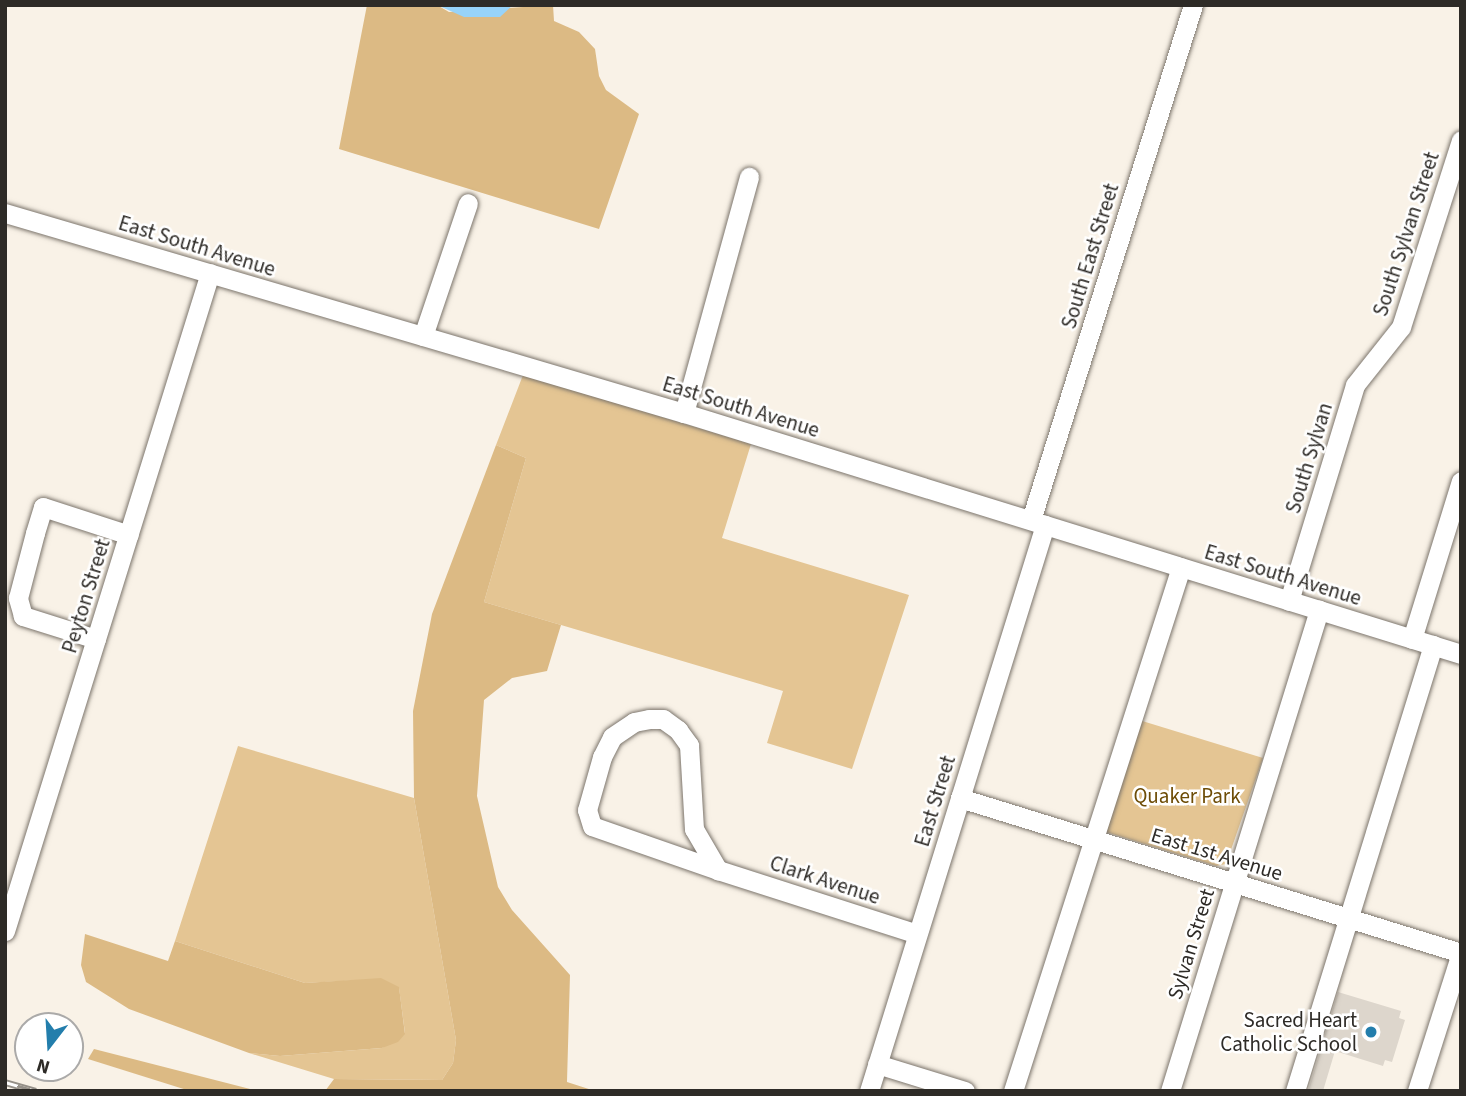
<!DOCTYPE html>
<html>
<head>
<meta charset="utf-8">
<style>
	body { margin:0 }
	#map { position:relative; width:1466px; height:1096px; overflow:hidden; background:#f9f2e7; font-family:"Source Sans 3",sans-serif }
	div>[style] { position:absolute }
	.green>* { inset:0; background:#e4c593 }
	.forest>* { inset:0; background:#dcba84 }
	.water>* { inset:0; background:#97d3f9 }
	.building>* { inset:0; background:#ddd6cc }
	.roads { filter:drop-shadow(0 0 2px #7c756c) drop-shadow(0 0 2px #7c756c) }
	.minor>* { height:19px; margin:-9.5px; padding:0 9.5px; transform-origin:9.5px; border-radius:9.5px; background:#fff }
	.rail>* { height:7px; margin-top:-3.5px; transform-origin:0; background:repeating-linear-gradient(90deg,#fff 0 13px,#959088 0 26px); box-sizing:border-box; border-block:2px solid #959088 }
	.dots>* { width:19px; height:19px; translate:-50% -50%; box-sizing:border-box; border:4px solid #fff; border-radius:50% }
	span { translate:-50% -50%; white-space:nowrap; text-align:center; line-height:1.15; -webkit-text-stroke:5px #fff; paint-order:stroke }
	.street-label { font-size:21px; color:#2e2b27 }
	.park-label { font-size:21px; color:#6d4c06 }
	.poi-label { font-size:21px; color:#2e2b27 }
	.right { translate:-100% -50%; text-align:right }
	.frame { position:absolute; inset:0; border:7px solid #2e2b27; pointer-events:none }
	.north { position:absolute; left:14px; top:1012px; width:70px; height:70px; box-sizing:border-box; background:#fff; border:2px solid #abaaa9; border-radius:50%; rotate:197deg; font-size:19px; font-weight:700; line-height:28px; text-align:center; color:#2e2b27 }
	.north::after { content:''; display:block; margin:auto; width:24px; height:32px; background:#237eac; clip-path:polygon(50% 0,100% 100%,50% 72%,0 100%) }
</style>
</head>
<body>
<div id="map">
	<div class="green">
		<i style="clip-path:polygon(523px 375px,751px 444px,722px 538px,909px 595px,852px 769px,767px 743px,783px 691px,484px 602px,526px 458px,496px 445px)"></i>
		<i style="clip-path:polygon(1139px 720px,1263px 758px,1226px 864px,1216px 866px,1106px 832px)"></i>
		<i style="clip-path:polygon(238px 746px,414px 798px,456px 1040px,453px 1063px,442px 1080px,334px 1079px,249px 1053px,280px 1056px,382px 1048px,405px 1033px,399px 988px,381px 979px,305px 983px,175px 941px)"></i>
	</div>
	<div class="forest">
		<i style="clip-path:polygon(367px 5px,437px 5px,449px 12px,553px 5px,554px 21px,579px 32px,595px 49px,599px 76px,606px 90px,639px 114px,599px 229px,339px 149px)"></i>
		<i style="clip-path:polygon(496px 445px,526px 458px,484px 602px,561px 625px,547px 671px,512px 678px,484px 700px,477px 796px,498px 887px,512px 910px,570px 975px,567px 1082px,595px 1091px,325px 1091px,334px 1079px,442px 1080px,453px 1063px,456px 1040px,414px 798px,413px 711px,432px 614px)"></i>
		<i style="clip-path:polygon(85px 934px,168px 961px,175px 941px,305px 983px,381px 978px,399px 987px,405px 1034px,398px 1042px,382px 1048px,280px 1056px,249px 1053px,129px 1009px,86px 982px,81px 965px)"></i>
		<i style="clip-path:polygon(94px 1049px,258px 1091px,190px 1091px,88px 1059px)"></i>
	</div>
	<div class="water">
		<i style="clip-path:polygon(437px 5px,513px 5px,500px 17px,464px 17px)"></i>
	</div>
	<div class="building">
		<i style="clip-path:polygon(1338px 992px,1401px 1011px,1399px 1018px,1405px 1020px,1392px 1062px,1385px 1060px,1383px 1066px,1335px 1051px,1323px 1091px,1308px 1091px)"></i>
	</div>
	<div class="roads">
		<div class="minor">
			<i style="left:5px;top:213px;width:708px;rotate:16.41deg"></i>
			<i style="left:684px;top:413px;width:814px;rotate:17.23deg"></i>
			<i style="left:423px;top:336px;width:140px;rotate:-71.3deg"></i>
			<i style="left:684px;top:413px;width:245px;rotate:-74.6deg"></i>
			<i style="left:1031px;top:520px;width:540px;rotate:-72.54deg"></i>
			<i style="left:1289px;top:601px;width:226px;rotate:-73deg"></i>
			<i style="left:1355px;top:385px;width:74px;rotate:-51.6deg"></i>
			<i style="left:1401px;top:327px;width:196px;rotate:-72.2deg"></i>
			<i style="left:96px;top:639px;width:77px;rotate:-162.5deg"></i>
			<i style="left:23px;top:616px;width:19px;rotate:-106deg"></i>
			<i style="left:18px;top:598px;width:67px;rotate:-75.3deg"></i>
			<i style="left:35px;top:533px;width:27px;rotate:-73deg"></i>
			<i style="left:43px;top:507px;width:90px;rotate:18deg"></i>
			<i style="left:1412px;top:639px;width:165px;rotate:-72.8deg"></i>
			<i style="left:649px;top:719px;width:14px"></i>
			<i style="left:663px;top:719px;width:19px;rotate:36deg"></i>
			<i style="left:678px;top:730px;width:19px;rotate:54deg"></i>
			<i style="left:689px;top:745px;width:84px;rotate:86.6deg"></i>
			<i style="left:694px;top:829px;width:48px;rotate:59.7deg"></i>
			<i style="left:718px;top:870px;width:133px;rotate:-160.8deg"></i>
			<i style="left:592px;top:826px;width:17px;rotate:-107deg"></i>
			<i style="left:587px;top:810px;width:55px;rotate:-74.2deg"></i>
			<i style="left:602px;top:757px;width:22px;rotate:-63deg"></i>
			<i style="left:612px;top:737px;width:27px;rotate:-34deg"></i>
			<i style="left:634px;top:722px;width:15px;rotate:-11deg"></i>
			<i style="left:960px;top:798px;width:524px;rotate:17.19deg"></i>
			<i style="left:1461px;top:953px;width:145px;rotate:107.7deg"></i>
			<i style="left:718px;top:870px;width:209px;rotate:17.8deg"></i>
			<i style="left:5px;top:931px;width:689px;rotate:-72.7deg"></i>
			<i style="left:877px;top:1064px;width:92px;rotate:17.1deg"></i>
			<i style="left:869px;top:1091px;width:593px;rotate:-72.73deg"></i>
			<i style="left:1013px;top:1091px;width:550px;rotate:-72.22deg"></i>
			<i style="left:1170px;top:1091px;width:504px;rotate:-72.79deg"></i>
			<i style="left:1295px;top:1091px;width:467px;rotate:-72.8deg"></i>
		</div>
	</div>
	<div class="rail">
		<i style="left:5px;top:1082px;width:32px;rotate:16deg"></i>
	</div>
	<div class="dots">
		<i style="left:1371px;top:1032px;background:#237eac"></i>
	</div>
	<div class="street-label">
		<span style="left:1406px;top:234px;rotate:-72deg">South Sylvan Street</span>
		<span style="left:197px;top:246px;rotate:17deg">East South Avenue</span>
		<span style="left:1090px;top:256px;rotate:-73deg">South East Street</span>
		<span style="left:741px;top:407px;rotate:17deg">East South Avenue</span>
		<span style="left:1309px;top:458px;rotate:-73deg">South Sylvan</span>
		<span style="left:1283px;top:575px;rotate:17deg">East South Avenue</span>
		<span style="left:86px;top:596px;rotate:-73deg">Peyton Street</span>
		<span style="left:935px;top:801px;rotate:-73deg">East Street</span>
		<span style="left:1217px;top:854px;rotate:17deg">East 1st Avenue</span>
		<span style="left:825px;top:880px;rotate:18deg">Clark Avenue</span>
		<span style="left:1191px;top:944px;rotate:-73deg">Sylvan Street</span>
	</div>
	<div class="park-label">
		<span style="left:1187px;top:796px">Quaker Park</span>
	</div>
	<div class="poi-label">
		<span class="right" style="left:1357px;top:1032px">Sacred Heart<br>Catholic School</span>
	</div>
	<div class="frame"></div>
	<div class="north">N</div>
</div>
</body>
</html>
